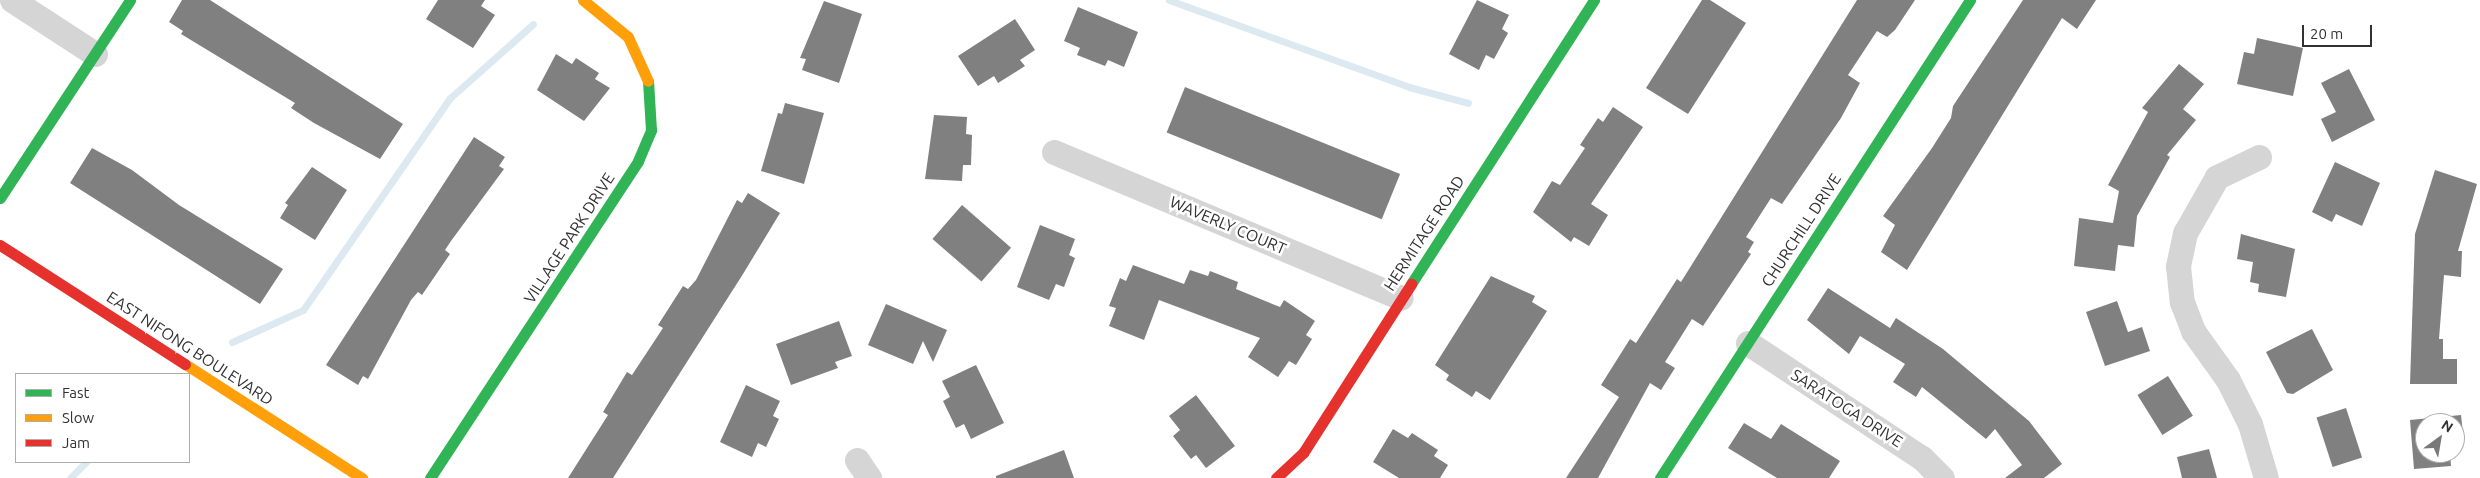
<!DOCTYPE html>
<html>
<head>
<meta charset="utf-8">
<style>
	body { margin:0 }
	#map { position:relative; width:2480px; height:478px; overflow:hidden; background:#fff; font-family:Ubuntu,sans-serif }
	div>[style] { position:absolute }
	.stream>* { height:7px; margin:-3.5px; padding:0 3.5px; transform-origin:3.5px; border-radius:3.5px; background:#dde9f1 }
	.building>* { inset:0; background:#808080; transform-origin:0 0 }
	.street>* { height:25px; margin:-12.5px; padding:0 12.5px; transform-origin:12.5px; border-radius:12.5px; background:#d5d5d5 }
	.fast>* { height:11px; margin:-5.5px; padding:0 5.5px; transform-origin:5.5px; border-radius:5.5px; background:#30b455 }
	.slow>* { height:11px; margin:-5.5px; padding:0 5.5px; transform-origin:5.5px; border-radius:5.5px; background:#ff9f0a }
	.jam>* { height:11px; margin:-5.5px; padding:0 5.5px; transform-origin:5.5px; border-radius:5.5px; background:#e5322d }
	span { translate:-50% -50%; white-space:nowrap; text-align:center; line-height:1.15; -webkit-text-stroke:5px #fff; paint-order:stroke }
	.street-label { font-size:16px; color:#313131 }
	.legend { position:absolute; left:15px; top:373px; width:175px; height:90px; box-sizing:border-box; background:#fff; border:1px solid #adadad; margin:0; padding:6px 9px; list-style:none; font-size:15px; color:#313131 }
	.legend li { display:flex; align-items:center; gap:10px; height:25px }
	.legend b { width:25px; border:1px solid #adadad }
	.north { position:absolute; left:2415px; top:413px; width:50px; height:50px; box-sizing:border-box; background:#fff; border:1px solid #adadad; border-radius:50%; rotate:32deg; font-size:14px; font-weight:700; line-height:20px; text-align:center; color:#313131 }
	.north::after { content:''; display:block; margin:auto; width:18px; height:22px; background:#797979; clip-path:polygon(50% 0,100% 100%,50% 72%,0 100%) }
	.scale { position:absolute; left:2302px; top:25px; width:70px; height:22px; box-sizing:border-box; border:2px solid #313131; border-top:0; padding-left:6px; font-size:15px; line-height:18px; white-space:nowrap; color:#313131; -webkit-text-stroke:4px #fff; paint-order:stroke }
</style>
</head>
<body>
<div id="map">
	<div class="stream">
		<i style="left:1169px;top:0;width:255px;rotate:19.9deg"></i>
		<i style="left:1409px;top:87px;width:61px;rotate:15.2deg"></i>
		<i style="left:232px;top:342px;width:78px;rotate:-24.3deg"></i>
		<i style="left:303px;top:310px;width:258px;rotate:-55.3deg"></i>
		<i style="left:450px;top:98px;width:111px;rotate:-41.7deg"></i>
		<i style="left:70px;top:478px;width:23px;rotate:-45deg"></i>
	</div>
	<div class="building">
		<i style="clip-path:polygon(182px 0,210px 0,403px 124px,380px 159px,314px 123px,291px 108px,295px 103px,181px 34px,183px 31px,169px 22px)"></i>
		<i style="clip-path:polygon(438px 0,485px 0,481px 6px,495px 15px,473px 48px,426px 19px)"></i>
		<i style="clip-path:polygon(1477px 0,1509px 15px,1502px 29px,1508px 33px,1494px 59px,1486px 55px,1479px 70px,1449px 54px)"></i>
		<i style="clip-path:polygon(1702px 0,1710px 0,1746px 23px,1688px 114px,1646px 88px)"></i>
		<i style="clip-path:polygon(1857px 0,1915px 0,1895px 30px,1887px 37px,1877px 31px,1848px 75px,1860px 83px,1841px 118px,1782px 204px,1771px 198px,1746px 237px,1754px 242px,1748px 252px,1751px 254px,1703px 326px,1692px 319px,1665px 362px,1675px 368px,1661px 390px,1650px 383px,1598px 478px,1566px 478px,1619px 397px,1601px 385px,1630px 339px,1636px 343px,1677px 279px,1681px 282px)"></i>
		<i style="clip-path:polygon(2023px 0,2096px 0,2077px 29px,2062px 18px,1907px 270px,1881px 252px,1895px 225px,1883px 216px,1932px 148px,1951px 118px,1953px 106px)"></i>
		<i style="clip-path:polygon(824px 1px,862px 14px,839px 83px,802px 70px,806px 59px,800px 58px)"></i>
		<i style="clip-path:polygon(1078px 7px,1138px 32px,1124px 67px,1108px 60px,1105px 66px,1077px 55px,1080px 48px,1064px 41px)"></i>
		<i style="clip-path:polygon(1015px 19px,1035px 50px,1020px 60px,1025px 66px,998px 83px,994px 76px,978px 86px,958px 56px)"></i>
		<i style="clip-path:polygon(2257px 38px,2303px 48px,2293px 96px,2237px 84px,2244px 52px,2254px 54px)"></i>
		<i style="clip-path:polygon(556px 54px,572px 64px,576px 58px,599px 73px,595px 79px,610px 88px,584px 121px,537px 90px)"></i>
		<i style="clip-path:polygon(2179px 64px,2204px 84px,2183px 109px,2196px 120px,2167px 155px,2170px 157px,2137px 216px,2134px 247px,2118px 245px,2115px 271px,2074px 266px,2079px 218px,2113px 223px,2119px 191px,2108px 185px,2148px 112px,2142px 108px)"></i>
		<i style="clip-path:polygon(2349px 69px,2375px 120px,2332px 142px,2321px 119px,2336px 112px,2321px 83px)"></i>
		<i style="left:1185px;top:87px;width:232px;height:49px;rotate:22deg"></i>
		<i style="clip-path:polygon(785px 103px,824px 113px,804px 184px,761px 171px,778px 113px,782px 114px)"></i>
		<i style="clip-path:polygon(1613px 107px,1643px 127px,1591px 204px,1608px 215px,1589px 246px,1574px 237px,1571px 242px,1533px 212px,1552px 181px,1560px 185px,1585px 148px,1580px 145px,1598px 118px,1603px 122px)"></i>
		<i style="clip-path:polygon(934px 115px,967px 117px,966px 134px,972px 135px,971px 165px,963px 165px,962px 181px,925px 179px)"></i>
		<i style="clip-path:polygon(474px 137px,505px 157px,499px 166px,504px 169px,451px 241px,445px 250px,450px 254px,422px 295px,418px 292px,411px 300px,368px 379px,363px 376px,358px 385px,326px 365px)"></i>
		<i style="clip-path:polygon(92px 148px,132px 170px,179px 205px,283px 269px,260px 304px,70px 183px)"></i>
		<i style="clip-path:polygon(2335px 162px,2380px 183px,2362px 226px,2336px 214px,2332px 222px,2312px 212px)"></i>
		<i style="clip-path:polygon(312px 167px,347px 190px,315px 240px,280px 218px,288px 205px,285px 203px)"></i>
		<i style="clip-path:polygon(2435px 170px,2477px 184px,2458px 251px,2462px 251px,2461px 277px,2444px 275px,2439px 339px,2443px 339px,2443px 359px,2457px 359px,2457px 384px,2410px 384px,2415px 234px)"></i>
		<i style="clip-path:polygon(748px 193px,780px 213px,743px 274px,613px 478px,568px 478px,608px 415px,603px 412px,627px 372px,632px 375px,663px 328px,658px 325px,683px 286px,688px 289px,696px 280px,737px 200px,742px 203px)"></i>
		<i style="left:962px;top:205px;width:65px;height:45px;rotate:41deg"></i>
		<i style="clip-path:polygon(1040px 225px,1075px 239px,1069px 255px,1075px 258px,1064px 287px,1056px 284px,1049px 300px,1017px 287px)"></i>
		<i style="clip-path:polygon(2241px 234px,2295px 249px,2286px 297px,2258px 292px,2259px 284px,2250px 282px,2253px 262px,2237px 259px)"></i>
		<i style="clip-path:polygon(1133px 265px,1184px 284px,1190px 270px,1208px 276px,1210px 271px,1238px 282px,1236px 289px,1280px 307px,1284px 300px,1315px 321px,1306px 335px,1312px 339px,1296px 365px,1289px 361px,1278px 377px,1248px 357px,1260px 338px,1159px 300px,1144px 340px,1109px 326px,1116px 308px,1109px 306px,1120px 278px,1126px 281px)"></i>
		<i style="clip-path:polygon(1491px 276px,1535px 296px,1532px 302px,1547px 311px,1490px 400px,1476px 391px,1472px 397px,1446px 380px,1449px 375px,1435px 365px)"></i>
		<i style="clip-path:polygon(1828px 288px,1890px 328px,1896px 318px,1943px 349px,2029px 421px,2062px 464px,2044px 478px,2005px 478px,2022px 465px,1995px 429px,1986px 439px,1922px 387px,1916px 397px,1893px 382px,1905px 364px,1860px 336px,1849px 354px,1807px 320px)"></i>
		<i style="clip-path:polygon(2117px 301px,2128px 332px,2142px 327px,2150px 351px,2105px 366px,2086px 312px)"></i>
		<i style="clip-path:polygon(886px 304px,947px 330px,933px 362px,923px 341px,913px 364px,868px 345px)"></i>
		<i style="clip-path:polygon(839px 321px,852px 356px,835px 362px,838px 368px,791px 385px,776px 344px)"></i>
		<i style="clip-path:polygon(2312px 329px,2333px 370px,2293px 394px,2287px 393px,2266px 352px)"></i>
		<i style="clip-path:polygon(976px 365px,1004px 423px,971px 439px,964px 424px,956px 428px,943px 401px,950px 397px,942px 381px)"></i>
		<i style="left:2168px;top:376px;width:47px;height:36px;rotate:58deg"></i>
		<i style="clip-path:polygon(746px 385px,780px 401px,773px 416px,779px 419px,766px 447px,758px 443px,752px 457px,720px 442px)"></i>
		<i style="clip-path:polygon(1196px 395px,1235px 446px,1206px 468px,1196px 455px,1191px 459px,1173px 436px,1180px 430px,1169px 416px)"></i>
		<i style="left:2346px;top:408px;width:52px;height:31px;rotate:72deg"></i>
		<i style="clip-path:polygon(2461px 415px,2464px 442px,2455px 443px,2455px 423px,2425px 423px,2425px 453px,2450px 453px,2451px 466px,2414px 469px,2410px 420px)"></i>
		<i style="clip-path:polygon(1744px 423px,1771px 439px,1781px 424px,1840px 461px,1829px 478px,1777px 478px,1728px 448px)"></i>
		<i style="clip-path:polygon(1393px 429px,1408px 438px,1412px 433px,1438px 450px,1434px 456px,1448px 465px,1440px 478px,1399px 478px,1373px 462px)"></i>
		<i style="clip-path:polygon(2209px 449px,2217px 478px,2182px 478px,2177px 457px)"></i>
		<i style="clip-path:polygon(1064px 450px,1074px 478px,996px 478px,996px 476px)"></i>
	</div>
	<div class="street">
		<i style="left:12px;top:0;width:99px;rotate:33deg"></i>
		<i style="left:1054px;top:152px;width:376px;rotate:22.8deg"></i>
		<i style="left:2259px;top:157px;width:47px;rotate:154.5deg"></i>
		<i style="left:2217px;top:177px;width:64px;rotate:119.7deg"></i>
		<i style="left:2185px;top:233px;width:34px;rotate:102deg"></i>
		<i style="left:2178px;top:266px;width:36px;rotate:84deg"></i>
		<i style="left:2182px;top:302px;width:31px;rotate:69deg"></i>
		<i style="left:2193px;top:331px;width:60px;rotate:54.5deg"></i>
		<i style="left:2228px;top:380px;width:49px;rotate:63.4deg"></i>
		<i style="left:2250px;top:424px;width:56px;rotate:73.5deg"></i>
		<i style="left:1748px;top:343px;width:209px;rotate:33.5deg"></i>
		<i style="left:1922px;top:458px;width:28px;rotate:45deg"></i>
		<i style="left:857px;top:460px;width:22px;rotate:56deg"></i>
	</div>
	<div class="fast">
		<i style="left:0;top:198px;width:237px;rotate:-56.7deg"></i>
		<i style="left:1411px;top:284px;width:338px;rotate:-57.2deg"></i>
		<i style="left:430px;top:478px;width:379px;rotate:-56.7deg"></i>
		<i style="left:638px;top:161px;width:34px;rotate:-67deg"></i>
		<i style="left:651px;top:130px;width:49px;rotate:-93.5deg"></i>
		<i style="left:1660px;top:478px;width:570px;rotate:-57.04deg"></i>
	</div>
	<div class="slow">
		<i style="left:583px;top:0;width:58px;rotate:39.4deg"></i>
		<i style="left:628px;top:37px;width:48px;rotate:65.6deg"></i>
		<i style="left:185px;top:364px;width:211px;rotate:32.8deg"></i>
	</div>
	<div class="jam">
		<i style="left:0;top:245px;width:220px;rotate:32.8deg"></i>
		<i style="left:1276px;top:478px;width:37px;rotate:-43deg"></i>
		<i style="left:1303px;top:453px;width:201px;rotate:-57.4deg"></i>
	</div>
	<div class="street-label">
		<span style="left:1228px;top:225px;rotate:23deg">WAVERLY COURT</span>
		<span style="left:1801px;top:230px;rotate:-57deg">CHURCHILL DRIVE</span>
		<span style="left:1424px;top:233px;rotate:-57deg">HERMITAGE ROAD</span>
		<span style="left:569px;top:238px;rotate:-57deg">VILLAGE PARK DRIVE</span>
		<span style="left:190px;top:348px;rotate:33deg">EAST NIFONG BOULEVARD</span>
		<span style="left:1847px;top:408px;rotate:33deg">SARATOGA DRIVE</span>
	</div>
	<ul class="legend">
	<li><b style="height:6px;background:#30b455"></b>Fast</li>
	<li><b style="height:6px;background:#ff9f0a"></b>Slow</li>
	<li><b style="height:6px;background:#e5322d"></b>Jam</li>
	</ul>
	<div class="north">N</div>
	<div class="scale">20 m</div>
</div>
</body>
</html>
